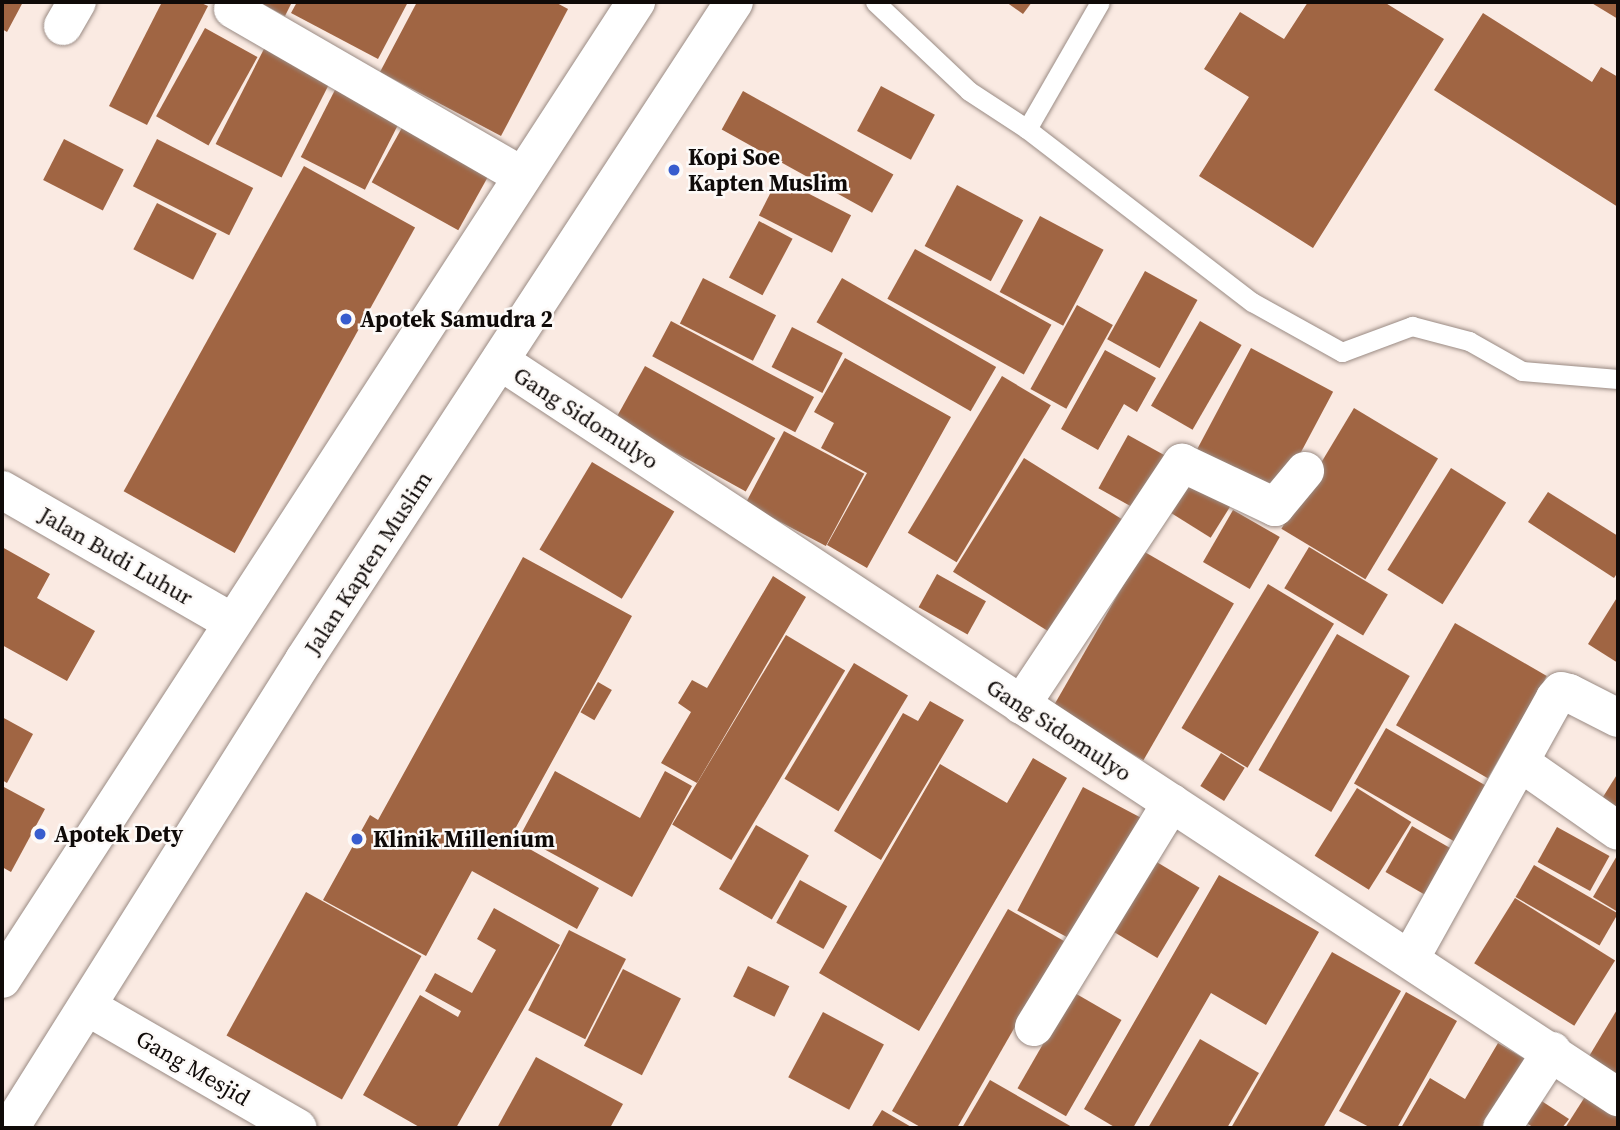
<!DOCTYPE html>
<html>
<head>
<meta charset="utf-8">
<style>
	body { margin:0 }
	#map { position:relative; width:1620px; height:1130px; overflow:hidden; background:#faeae2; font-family:"Source Serif 4",serif }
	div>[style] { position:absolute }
	.building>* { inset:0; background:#a06543; transform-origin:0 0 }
	.roads { filter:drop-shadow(0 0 2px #9a8b84) drop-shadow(0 0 2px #9a8b84) }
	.service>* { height:19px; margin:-9.5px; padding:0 9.5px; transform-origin:9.5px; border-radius:9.5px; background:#fff }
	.minor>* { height:38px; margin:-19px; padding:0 19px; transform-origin:19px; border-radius:19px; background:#fff }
	.primary>* { height:38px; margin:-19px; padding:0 19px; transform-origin:19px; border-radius:19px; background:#fff }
	.dots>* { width:19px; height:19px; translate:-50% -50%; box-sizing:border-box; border:4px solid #fdfaf8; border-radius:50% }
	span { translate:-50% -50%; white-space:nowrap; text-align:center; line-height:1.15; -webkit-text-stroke:5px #fdfaf8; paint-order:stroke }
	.poi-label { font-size:23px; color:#0f0a08; font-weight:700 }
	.left { translate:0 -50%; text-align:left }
	.street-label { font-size:23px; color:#0f0a08 }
	.frame { position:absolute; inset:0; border:4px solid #0f0a08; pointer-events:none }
</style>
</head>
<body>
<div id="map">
	<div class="building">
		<i style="clip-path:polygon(2px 2px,23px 2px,7px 32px,2px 29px)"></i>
		<i style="clip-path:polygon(162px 2px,199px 2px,208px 6px,147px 125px,109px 106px)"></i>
		<i style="clip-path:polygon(259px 2px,292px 2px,285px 16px)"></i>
		<i style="clip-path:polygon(297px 2px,408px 2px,378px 59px,291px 13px)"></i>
		<i style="clip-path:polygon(417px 2px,555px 2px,568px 9px,501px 136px,380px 72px)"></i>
		<i style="clip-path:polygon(1006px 2px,1032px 2px,1023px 14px)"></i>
		<i style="clip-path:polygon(1308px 2px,1384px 2px,1444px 39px,1313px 248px,1199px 176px,1249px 97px,1204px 69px,1240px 12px,1284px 39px)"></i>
		<i style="clip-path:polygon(1590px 2px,1618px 2px,1618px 19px)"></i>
		<i style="clip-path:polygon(1483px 13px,1592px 82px,1601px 67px,1618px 77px,1618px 207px,1434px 90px)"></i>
		<i style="left:205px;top:28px;width:60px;height:101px;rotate:29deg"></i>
		<i style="left:266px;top:45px;width:74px;height:111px;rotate:27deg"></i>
		<i style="left:338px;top:84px;width:72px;height:82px;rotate:27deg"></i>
		<i style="left:881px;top:86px;width:61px;height:51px;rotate:28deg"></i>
		<i style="left:743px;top:91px;width:172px;height:44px;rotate:29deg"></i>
		<i style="left:409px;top:115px;width:99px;height:77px;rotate:29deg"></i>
		<i style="left:64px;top:139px;width:67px;height:46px;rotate:27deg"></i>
		<i style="left:157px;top:139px;width:108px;height:53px;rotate:27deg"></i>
		<i style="left:304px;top:166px;width:127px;height:372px;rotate:29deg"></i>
		<i style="left:778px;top:178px;width:82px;height:42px;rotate:27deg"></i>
		<i style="left:957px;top:185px;width:75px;height:69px;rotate:28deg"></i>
		<i style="left:157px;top:203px;width:67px;height:52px;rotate:27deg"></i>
		<i style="left:1040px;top:216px;width:72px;height:86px;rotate:28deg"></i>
		<i style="left:759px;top:221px;width:38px;height:64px;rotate:28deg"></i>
		<i style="left:915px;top:249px;width:156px;height:57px;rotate:29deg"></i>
		<i style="left:1145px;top:271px;width:60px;height:78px;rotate:29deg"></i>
		<i style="left:703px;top:278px;width:82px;height:51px;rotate:27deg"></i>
		<i style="left:842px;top:278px;width:178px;height:51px;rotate:30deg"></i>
		<i style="left:1077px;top:305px;width:41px;height:96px;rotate:29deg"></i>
		<i style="left:671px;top:321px;width:162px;height:40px;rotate:28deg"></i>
		<i style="left:1200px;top:321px;width:48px;height:98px;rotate:30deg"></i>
		<i style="left:792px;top:327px;width:57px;height:45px;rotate:27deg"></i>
		<i style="left:1251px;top:348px;width:93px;height:115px;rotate:28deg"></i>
		<i style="clip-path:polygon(1105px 350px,1156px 378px,1137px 412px,1124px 404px,1098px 450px,1061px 429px)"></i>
		<i style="clip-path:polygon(845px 358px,951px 417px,867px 568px,827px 545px,867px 473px,821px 448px,834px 423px,814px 412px)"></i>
		<i style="left:645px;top:366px;width:149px;height:61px;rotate:29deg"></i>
		<i style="left:1002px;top:376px;width:57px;height:183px;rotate:31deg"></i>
		<i style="left:1354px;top:408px;width:98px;height:141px;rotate:31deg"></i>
		<i style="left:784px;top:431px;width:91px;height:82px;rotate:28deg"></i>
		<i style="left:1128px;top:435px;width:48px;height:61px;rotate:29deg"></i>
		<i style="left:1024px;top:458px;width:117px;height:134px;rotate:32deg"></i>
		<i style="left:592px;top:462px;width:96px;height:102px;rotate:31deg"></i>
		<i style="left:1451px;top:468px;width:65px;height:120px;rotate:32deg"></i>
		<i style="left:1194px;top:472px;width:49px;height:47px;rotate:32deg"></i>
		<i style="clip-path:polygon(1548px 492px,1618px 536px,1618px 572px,1614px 578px,1528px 522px)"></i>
		<i style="left:1233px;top:510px;width:54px;height:60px;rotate:30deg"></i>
		<i style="clip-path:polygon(2px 547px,50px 574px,37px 598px,95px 631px,67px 681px,2px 645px)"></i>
		<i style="left:1309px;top:547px;width:92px;height:48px;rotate:31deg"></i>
		<i style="left:1143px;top:551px;width:105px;height:181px;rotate:30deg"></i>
		<i style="clip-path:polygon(523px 557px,632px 616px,510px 838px,599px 888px,577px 929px,472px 871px,426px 956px,323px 900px,370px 815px,378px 820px)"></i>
		<i style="left:937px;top:574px;width:56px;height:38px;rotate:29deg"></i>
		<i style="clip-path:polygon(773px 576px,806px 597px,697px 783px,661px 763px,691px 712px,678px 703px,692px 680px,707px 688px)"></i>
		<i style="left:1268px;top:584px;width:77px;height:168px;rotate:31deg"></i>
		<i style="clip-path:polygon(1618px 596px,1618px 663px,1588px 644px)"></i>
		<i style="left:1455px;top:623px;width:106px;height:118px;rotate:30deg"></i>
		<i style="left:1337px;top:634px;width:84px;height:157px;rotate:30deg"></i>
		<i style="left:786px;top:635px;width:69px;height:221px;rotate:31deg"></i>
		<i style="left:854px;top:663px;width:63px;height:135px;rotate:31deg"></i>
		<i style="left:598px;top:682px;width:16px;height:35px;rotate:30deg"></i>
		<i style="clip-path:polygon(930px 701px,964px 720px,881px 860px,834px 831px,903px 713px,918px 721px)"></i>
		<i style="clip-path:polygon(2px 717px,33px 734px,7px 783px,2px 780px)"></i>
		<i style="left:1386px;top:728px;width:124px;height:64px;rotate:30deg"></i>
		<i style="left:1221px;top:753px;width:28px;height:39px;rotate:32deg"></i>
		<i style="clip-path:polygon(1033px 758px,1067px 778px,919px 1031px,819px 973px,940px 764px,1007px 803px)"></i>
		<i style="clip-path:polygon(555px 771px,640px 818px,665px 771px,692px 786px,632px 897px,520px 836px)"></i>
		<i style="clip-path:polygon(1618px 773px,1618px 822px,1596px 808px)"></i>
		<i style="clip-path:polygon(2px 786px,45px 809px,11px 872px,2px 867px)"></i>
		<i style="left:1083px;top:787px;width:72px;height:140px;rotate:28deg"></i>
		<i style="left:1357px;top:788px;width:64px;height:80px;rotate:32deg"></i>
		<i style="left:756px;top:825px;width:61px;height:74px;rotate:30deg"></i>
		<i style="left:1412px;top:826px;width:56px;height:53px;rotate:30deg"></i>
		<i style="left:1557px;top:827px;width:60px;height:40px;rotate:29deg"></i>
		<i style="clip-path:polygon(1618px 854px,1618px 912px,1593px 897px)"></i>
		<i style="left:1155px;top:861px;width:52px;height:82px;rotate:31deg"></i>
		<i style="left:1534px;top:865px;width:97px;height:37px;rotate:30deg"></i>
		<i style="clip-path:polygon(1219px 875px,1319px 932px,1266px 1025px,1211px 993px,1133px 1128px,1116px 1128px,1084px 1109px)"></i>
		<i style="left:800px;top:880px;width:54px;height:49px;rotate:29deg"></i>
		<i style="left:306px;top:892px;width:132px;height:164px;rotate:29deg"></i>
		<i style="left:1515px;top:898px;width:118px;height:77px;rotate:32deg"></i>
		<i style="clip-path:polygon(494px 908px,560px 945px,456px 1128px,421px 1128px,363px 1095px,420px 995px,458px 1017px,461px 1011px,425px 991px,435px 973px,472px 993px,496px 950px,477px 939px)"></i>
		<i style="clip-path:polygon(1008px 909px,1064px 941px,957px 1128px,922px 1128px,892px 1111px)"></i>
		<i style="left:569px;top:930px;width:64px;height:90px;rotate:27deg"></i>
		<i style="clip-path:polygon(1332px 952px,1401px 991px,1330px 1116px,1323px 1128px,1231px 1128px)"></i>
		<i style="left:748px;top:966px;width:46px;height:34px;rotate:26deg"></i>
		<i style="left:623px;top:969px;width:65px;height:86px;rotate:27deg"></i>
		<i style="left:1073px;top:992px;width:56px;height:111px;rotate:30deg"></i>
		<i style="clip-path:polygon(1406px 992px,1457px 1021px,1397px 1128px,1371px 1128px,1339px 1111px)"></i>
		<i style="clip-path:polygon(1618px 1008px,1618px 1076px,1588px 1058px)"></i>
		<i style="left:823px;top:1012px;width:69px;height:74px;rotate:28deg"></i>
		<i style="clip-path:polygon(1200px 1039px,1259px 1073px,1227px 1128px,1148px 1128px)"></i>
		<i style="clip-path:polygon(1498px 1043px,1530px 1062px,1492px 1128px,1401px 1128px,1430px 1078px,1465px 1099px)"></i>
		<i style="clip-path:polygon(536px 1057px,623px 1104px,610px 1128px,497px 1128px)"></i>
		<i style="clip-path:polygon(990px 1080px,1072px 1127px,1071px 1128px,962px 1128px)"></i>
		<i style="clip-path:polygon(1588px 1092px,1618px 1111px,1618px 1128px,1565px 1128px)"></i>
		<i style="clip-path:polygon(1534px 1096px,1569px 1119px,1562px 1128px,1534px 1128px,1519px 1118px)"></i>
		<i style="clip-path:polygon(882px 1110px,913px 1128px,871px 1128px)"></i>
	</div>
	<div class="roads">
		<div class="service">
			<i style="left:875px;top:2px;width:129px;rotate:43.4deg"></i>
			<i style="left:969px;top:91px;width:69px;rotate:33.2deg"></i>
			<i style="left:1027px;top:129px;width:284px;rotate:37.6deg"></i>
			<i style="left:1252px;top:302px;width:103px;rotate:29.1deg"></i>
			<i style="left:1342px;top:352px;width:75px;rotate:-20.4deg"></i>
			<i style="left:1412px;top:326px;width:59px;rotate:14.7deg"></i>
			<i style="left:1469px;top:341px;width:61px;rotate:29.5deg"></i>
			<i style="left:1522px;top:371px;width:96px;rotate:4.8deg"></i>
			<i style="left:1027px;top:129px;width:146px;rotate:-60.1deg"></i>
		</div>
		<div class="minor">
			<i style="left:233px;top:9px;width:334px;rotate:30deg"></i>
			<i style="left:63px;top:26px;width:28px;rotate:-60deg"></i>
			<i style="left:500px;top:361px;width:1339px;rotate:33.36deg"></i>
			<i style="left:2px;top:490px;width:263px;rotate:29.9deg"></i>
			<i style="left:1021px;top:705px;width:291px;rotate:-56.4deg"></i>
			<i style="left:1182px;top:463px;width:103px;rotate:25.3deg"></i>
			<i style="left:1275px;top:507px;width:47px;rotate:-50.2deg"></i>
			<i style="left:1521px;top:763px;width:118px;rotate:35deg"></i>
			<i style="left:1411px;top:957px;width:296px;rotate:-60.9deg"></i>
			<i style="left:1555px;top:698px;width:9px;rotate:-49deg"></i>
			<i style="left:1561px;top:691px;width:8px;rotate:14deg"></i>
			<i style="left:1569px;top:693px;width:55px;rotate:27deg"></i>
			<i style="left:88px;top:1007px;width:242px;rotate:30deg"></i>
			<i style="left:1034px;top:1027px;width:263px;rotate:-58.5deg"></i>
			<i style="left:1502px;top:1128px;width:92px;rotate:-57deg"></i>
		</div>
		<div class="primary">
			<i style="left:2px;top:979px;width:1165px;rotate:-57.02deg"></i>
			<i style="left:10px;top:1128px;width:553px;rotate:-57.86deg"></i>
			<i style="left:304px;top:660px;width:786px;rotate:-56.84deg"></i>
		</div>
	</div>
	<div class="dots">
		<i style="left:674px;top:170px;background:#385dce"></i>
		<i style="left:346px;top:319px;background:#385dce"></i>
		<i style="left:40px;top:834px;background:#385dce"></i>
		<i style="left:357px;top:839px;background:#385dce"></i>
	</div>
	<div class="poi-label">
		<span class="left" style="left:688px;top:170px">Kopi Soe<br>Kapten Muslim</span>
		<span class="left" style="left:360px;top:319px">Apotek Samudra 2</span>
		<span class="left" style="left:54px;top:834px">Apotek Dety</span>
		<span class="left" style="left:373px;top:839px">Klinik Millenium</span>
	</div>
	<div class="street-label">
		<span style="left:586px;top:418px;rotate:33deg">Gang Sidomulyo</span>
		<span style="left:116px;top:556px;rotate:30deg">Jalan Budi Luhur</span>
		<span style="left:368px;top:563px;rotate:-57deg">Jalan Kapten Muslim</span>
		<span style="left:1059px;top:730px;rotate:33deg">Gang Sidomulyo</span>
		<span style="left:193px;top:1068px;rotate:30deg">Gang Mesjid</span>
	</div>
	<div class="frame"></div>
</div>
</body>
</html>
